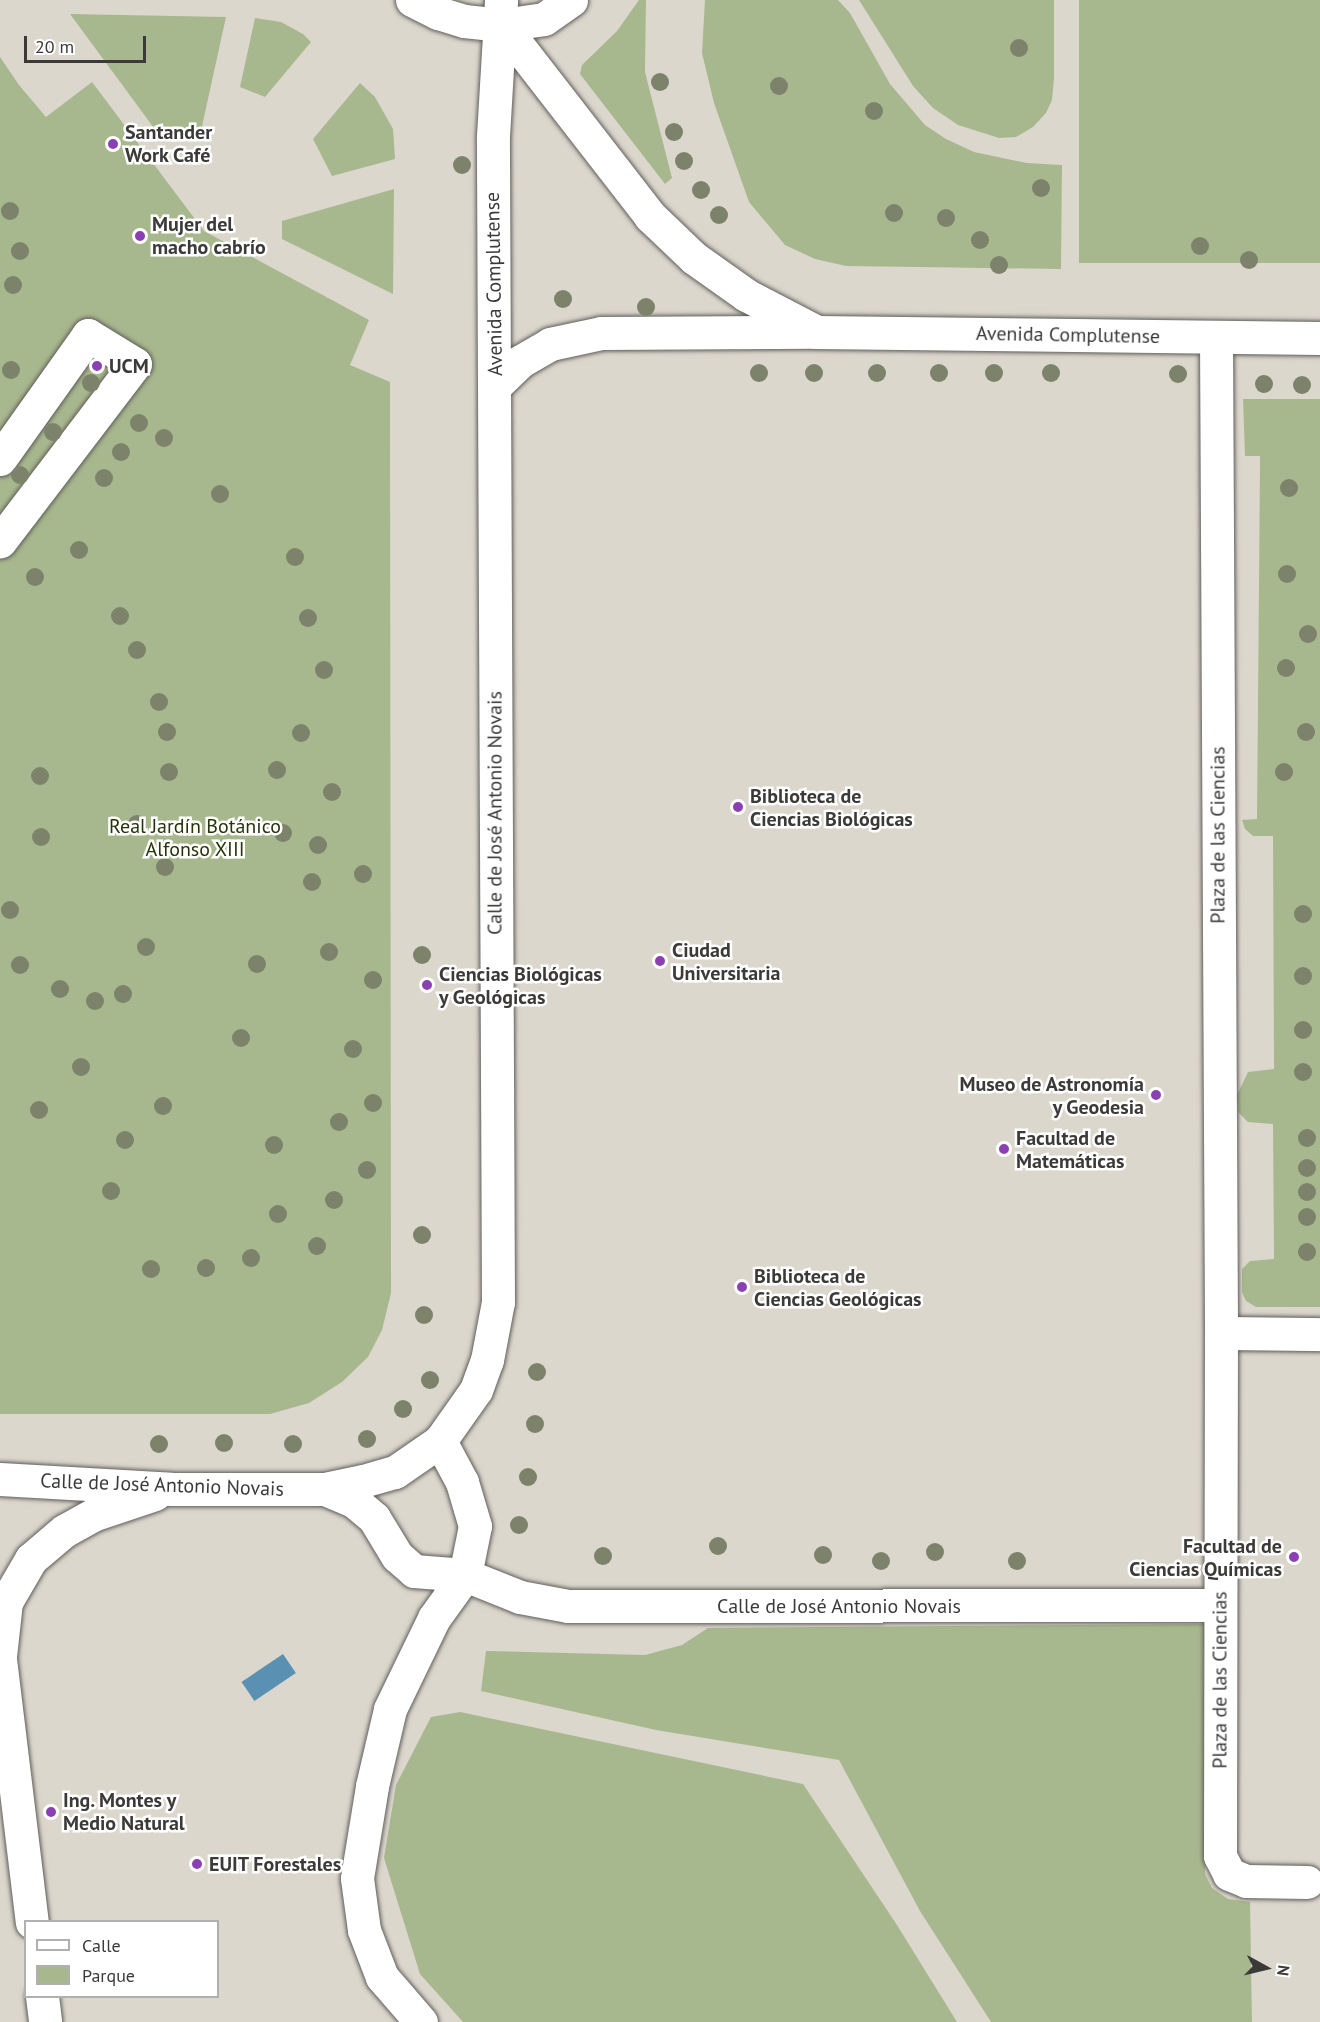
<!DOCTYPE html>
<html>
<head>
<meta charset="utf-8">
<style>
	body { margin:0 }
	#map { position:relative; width:1320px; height:2022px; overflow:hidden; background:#e5e4e0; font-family:"PT Sans",sans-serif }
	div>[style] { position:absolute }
	.built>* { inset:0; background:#dcd7cd }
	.green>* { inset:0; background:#a8b88e; transform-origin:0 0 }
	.water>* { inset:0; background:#5a91b3; transform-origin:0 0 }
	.roads { filter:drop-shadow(0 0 2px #605e5b) drop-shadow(0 0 2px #605e5b) }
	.minor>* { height:33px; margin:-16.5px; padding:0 16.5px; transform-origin:16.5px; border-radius:16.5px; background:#fff }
	.trees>* { width:18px; height:18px; margin:-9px; border-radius:50%; background:#7c836a }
	.dots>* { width:16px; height:16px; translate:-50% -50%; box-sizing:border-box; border:3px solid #fff; border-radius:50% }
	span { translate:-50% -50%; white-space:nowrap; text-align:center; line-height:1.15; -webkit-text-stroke:5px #fff; paint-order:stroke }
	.poi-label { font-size:20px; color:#3b3a39; font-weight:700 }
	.left { translate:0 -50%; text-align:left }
	.right { translate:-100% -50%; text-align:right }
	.street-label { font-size:20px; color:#3b3a39 }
	.park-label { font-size:20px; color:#27330a }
	.legend { position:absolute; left:24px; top:1920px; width:195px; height:78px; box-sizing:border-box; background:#fff; border:2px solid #b1b0b0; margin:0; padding:8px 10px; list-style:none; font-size:18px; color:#3b3a39 }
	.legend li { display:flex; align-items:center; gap:12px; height:30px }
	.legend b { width:30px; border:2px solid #b1b0b0 }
	.north { position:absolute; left:1236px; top:1938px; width:60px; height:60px; -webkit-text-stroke:4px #fff; paint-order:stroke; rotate:98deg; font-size:16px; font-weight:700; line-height:24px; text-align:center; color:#3b3a39 }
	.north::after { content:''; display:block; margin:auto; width:21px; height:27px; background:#3b3a39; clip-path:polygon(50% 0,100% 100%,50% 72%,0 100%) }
	.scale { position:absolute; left:24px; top:36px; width:122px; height:27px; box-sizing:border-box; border:3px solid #3b3a39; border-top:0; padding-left:8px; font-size:18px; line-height:21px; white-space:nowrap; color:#3b3a39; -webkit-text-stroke:4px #fff; paint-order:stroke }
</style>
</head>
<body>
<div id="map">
	<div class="built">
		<i style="clip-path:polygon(evenodd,0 0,1320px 0,1320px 2022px,0 2022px,0 0,26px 1922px,218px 1922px,218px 1996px,26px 1996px,26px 1922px)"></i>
	</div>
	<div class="green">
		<i style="clip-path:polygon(639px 0,646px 0,645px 72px,672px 178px,665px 184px,580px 74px,582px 65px,617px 31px)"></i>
		<i style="clip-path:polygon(705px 0,838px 0,850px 13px,890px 84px,925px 125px,946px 139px,974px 152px,1027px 163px,1062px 165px,1061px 269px,846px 266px,815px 259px,785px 245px,749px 202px,714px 103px,702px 53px)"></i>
		<i style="clip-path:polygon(859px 0,1054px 0,1054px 78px,1052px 100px,1046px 113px,1033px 127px,1016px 137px,999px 138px,958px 125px,933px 108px,913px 86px)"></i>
		<i style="left:1079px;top:0;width:241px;height:263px"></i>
		<i style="clip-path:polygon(70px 14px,226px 17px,199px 140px,162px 139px)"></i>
		<i style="clip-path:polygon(255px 18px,281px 22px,303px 34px,311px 42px,265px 97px,240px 87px)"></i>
		<i style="clip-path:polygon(0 57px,19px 85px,46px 117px,92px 82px,204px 231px,369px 320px,350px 365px,390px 382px,391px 1293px,382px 1330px,368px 1357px,342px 1382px,309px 1403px,270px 1414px,0 1414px)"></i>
		<i style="clip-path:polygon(360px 83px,375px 97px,393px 129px,395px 159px,332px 176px,313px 139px)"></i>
		<i style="clip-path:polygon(394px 189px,393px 294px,282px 239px,282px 221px)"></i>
		<i style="clip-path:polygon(1243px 399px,1320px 399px,1320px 1307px,1256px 1307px,1246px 1301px,1242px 1292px,1242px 1269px,1250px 1261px,1274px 1259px,1273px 1124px,1248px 1122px,1238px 1112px,1237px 1095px,1248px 1072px,1274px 1069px,1273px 836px,1253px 836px,1245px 829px,1242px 820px,1257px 819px,1260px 465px,1260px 456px,1245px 456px)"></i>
		<i style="clip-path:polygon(1206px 1624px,1205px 1874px,1212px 1888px,1228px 1899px,1250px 1902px,1252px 2022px,991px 2022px,920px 1911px,839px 1760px,656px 1730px,481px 1691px,486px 1651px,645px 1655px,682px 1645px,708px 1628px)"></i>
		<i style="clip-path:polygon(460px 1712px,803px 1784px,897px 1925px,957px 2022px,463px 2022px,420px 1974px,384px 1858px,396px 1785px,431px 1717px)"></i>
	</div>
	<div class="water">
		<i style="left:283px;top:1654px;width:23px;height:50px;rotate:56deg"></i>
	</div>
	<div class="roads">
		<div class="minor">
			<i style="left:412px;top:0;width:29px;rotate:27deg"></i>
			<i style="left:438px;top:13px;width:27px;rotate:17deg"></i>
			<i style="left:464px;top:21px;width:38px;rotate:6deg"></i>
			<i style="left:502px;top:25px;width:42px;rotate:-8.1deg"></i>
			<i style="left:544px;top:19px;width:33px;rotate:-35deg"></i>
			<i style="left:502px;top:25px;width:242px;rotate:52.2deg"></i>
			<i style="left:650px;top:216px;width:61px;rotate:43.7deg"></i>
			<i style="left:694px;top:258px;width:64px;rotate:35.4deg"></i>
			<i style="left:746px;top:295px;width:76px;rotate:27.6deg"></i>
			<i style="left:1216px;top:337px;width:996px;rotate:89.71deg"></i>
			<i style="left:1221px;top:1333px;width:523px;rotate:90.11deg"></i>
			<i style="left:1220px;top:1856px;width:20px;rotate:63deg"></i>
			<i style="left:1229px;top:1874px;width:18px;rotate:22deg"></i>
			<i style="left:1246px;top:1881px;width:61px;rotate:0.9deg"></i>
			<i style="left:495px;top:386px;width:36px;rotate:-44deg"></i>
			<i style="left:521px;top:361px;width:34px;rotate:-30deg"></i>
			<i style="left:550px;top:344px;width:52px;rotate:-12.2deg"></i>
			<i style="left:601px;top:333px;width:215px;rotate:-0.3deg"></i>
			<i style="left:816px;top:332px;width:504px;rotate:0.68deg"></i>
			<i style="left:0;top:459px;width:152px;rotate:-54.6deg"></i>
			<i style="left:88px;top:335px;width:55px;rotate:31.7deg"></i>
			<i style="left:135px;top:364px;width:223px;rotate:127.3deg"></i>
			<i style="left:1221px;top:1333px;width:99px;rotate:0.6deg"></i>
			<i style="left:0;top:1479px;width:171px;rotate:3.3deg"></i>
			<i style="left:171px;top:1489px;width:154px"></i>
			<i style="left:325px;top:1489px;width:39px;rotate:-12deg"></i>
			<i style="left:363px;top:1481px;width:33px;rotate:-16deg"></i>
			<i style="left:395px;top:1472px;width:55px;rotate:-34.6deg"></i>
			<i style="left:440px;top:1441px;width:62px;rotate:-54.8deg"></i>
			<i style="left:476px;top:1390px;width:32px;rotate:-70deg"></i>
			<i style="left:487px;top:1360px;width:59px;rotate:-79.3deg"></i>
			<i style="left:498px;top:1302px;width:1166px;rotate:-90.25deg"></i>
			<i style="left:493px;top:136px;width:136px;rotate:-86.6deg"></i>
			<i style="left:325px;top:1489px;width:33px;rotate:23deg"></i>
			<i style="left:355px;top:1502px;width:25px;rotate:40deg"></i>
			<i style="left:374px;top:1518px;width:44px;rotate:58.8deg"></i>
			<i style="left:397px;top:1556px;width:23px;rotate:41deg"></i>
			<i style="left:414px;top:1571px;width:51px;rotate:4.5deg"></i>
			<i style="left:465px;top:1575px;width:59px;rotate:21.8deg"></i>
			<i style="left:520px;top:1597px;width:49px;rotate:10.6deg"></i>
			<i style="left:568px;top:1606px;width:651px;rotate:-0.09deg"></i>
			<i style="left:0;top:1656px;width:54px;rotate:-83.7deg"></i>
			<i style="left:6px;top:1602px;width:50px;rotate:-59.8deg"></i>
			<i style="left:31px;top:1559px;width:43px;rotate:-40.3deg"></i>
			<i style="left:64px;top:1531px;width:35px;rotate:-29deg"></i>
			<i style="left:95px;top:1514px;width:63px;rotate:-18.4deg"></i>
			<i style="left:0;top:1659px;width:265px;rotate:83.1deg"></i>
			<i style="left:42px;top:1996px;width:26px;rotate:83deg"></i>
			<i style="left:421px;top:2022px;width:60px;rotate:-130.9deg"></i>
			<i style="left:382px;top:1977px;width:50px;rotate:-111deg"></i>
			<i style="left:364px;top:1930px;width:52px;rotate:-97.7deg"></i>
			<i style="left:357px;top:1878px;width:93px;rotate:-80.7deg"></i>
			<i style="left:372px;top:1786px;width:79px;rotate:-76.8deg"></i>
			<i style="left:390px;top:1709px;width:101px;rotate:-64.2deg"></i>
			<i style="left:434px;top:1618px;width:53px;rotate:-54.2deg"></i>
			<i style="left:465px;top:1575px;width:50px;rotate:-78.5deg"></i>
			<i style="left:475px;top:1526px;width:46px;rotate:-106.5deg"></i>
			<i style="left:462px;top:1482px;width:47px;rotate:-118.2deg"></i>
		</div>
	</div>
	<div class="trees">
		<i style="left:1019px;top:48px"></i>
		<i style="left:660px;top:82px"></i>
		<i style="left:779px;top:86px"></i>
		<i style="left:874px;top:111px"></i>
		<i style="left:674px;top:132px"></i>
		<i style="left:684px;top:161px"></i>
		<i style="left:462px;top:165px"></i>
		<i style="left:1041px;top:188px"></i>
		<i style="left:701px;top:190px"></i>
		<i style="left:10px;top:211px"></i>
		<i style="left:894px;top:213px"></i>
		<i style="left:719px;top:215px"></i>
		<i style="left:946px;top:218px"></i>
		<i style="left:980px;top:240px"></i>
		<i style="left:1200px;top:246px"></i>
		<i style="left:20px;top:251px"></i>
		<i style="left:1249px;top:260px"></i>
		<i style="left:999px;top:265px"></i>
		<i style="left:13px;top:285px"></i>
		<i style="left:563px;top:299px"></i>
		<i style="left:646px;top:307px"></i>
		<i style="left:11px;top:370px"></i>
		<i style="left:759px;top:373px"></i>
		<i style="left:814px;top:373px"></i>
		<i style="left:877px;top:373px"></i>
		<i style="left:939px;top:373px"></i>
		<i style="left:994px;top:373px"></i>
		<i style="left:1051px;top:373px"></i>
		<i style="left:1178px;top:374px"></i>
		<i style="left:91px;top:383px"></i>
		<i style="left:1264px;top:384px"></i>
		<i style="left:1302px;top:385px"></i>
		<i style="left:139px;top:423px"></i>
		<i style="left:53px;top:432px"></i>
		<i style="left:164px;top:438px"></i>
		<i style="left:121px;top:452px"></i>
		<i style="left:20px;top:475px"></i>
		<i style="left:104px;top:478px"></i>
		<i style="left:1289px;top:488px"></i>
		<i style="left:220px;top:494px"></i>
		<i style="left:79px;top:550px"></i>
		<i style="left:295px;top:557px"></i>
		<i style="left:1287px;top:574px"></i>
		<i style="left:35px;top:577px"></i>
		<i style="left:120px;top:616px"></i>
		<i style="left:308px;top:618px"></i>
		<i style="left:1308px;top:634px"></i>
		<i style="left:137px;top:650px"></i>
		<i style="left:1286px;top:668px"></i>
		<i style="left:324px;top:670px"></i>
		<i style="left:159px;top:702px"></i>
		<i style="left:167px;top:732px"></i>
		<i style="left:1306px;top:732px"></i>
		<i style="left:301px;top:733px"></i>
		<i style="left:277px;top:770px"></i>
		<i style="left:169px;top:772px"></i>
		<i style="left:1284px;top:772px"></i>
		<i style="left:40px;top:776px"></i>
		<i style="left:332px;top:792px"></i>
		<i style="left:137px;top:824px"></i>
		<i style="left:283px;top:833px"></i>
		<i style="left:41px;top:837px"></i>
		<i style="left:318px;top:845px"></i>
		<i style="left:165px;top:867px"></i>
		<i style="left:363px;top:874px"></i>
		<i style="left:312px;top:882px"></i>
		<i style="left:10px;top:910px"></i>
		<i style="left:1303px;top:914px"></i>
		<i style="left:146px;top:947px"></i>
		<i style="left:329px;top:952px"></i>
		<i style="left:422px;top:955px"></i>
		<i style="left:257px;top:964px"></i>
		<i style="left:20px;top:965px"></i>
		<i style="left:1303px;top:976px"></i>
		<i style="left:373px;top:980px"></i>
		<i style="left:60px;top:989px"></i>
		<i style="left:123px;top:994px"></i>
		<i style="left:95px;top:1001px"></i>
		<i style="left:1303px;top:1030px"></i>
		<i style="left:241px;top:1038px"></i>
		<i style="left:353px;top:1049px"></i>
		<i style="left:81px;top:1067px"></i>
		<i style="left:1303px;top:1072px"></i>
		<i style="left:373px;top:1103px"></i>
		<i style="left:163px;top:1106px"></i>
		<i style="left:39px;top:1110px"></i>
		<i style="left:339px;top:1122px"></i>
		<i style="left:1307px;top:1138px"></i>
		<i style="left:125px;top:1140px"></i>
		<i style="left:274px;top:1145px"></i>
		<i style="left:1307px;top:1168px"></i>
		<i style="left:367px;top:1170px"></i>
		<i style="left:111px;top:1191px"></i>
		<i style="left:1307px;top:1192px"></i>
		<i style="left:334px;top:1200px"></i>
		<i style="left:278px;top:1214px"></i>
		<i style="left:1307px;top:1217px"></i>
		<i style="left:422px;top:1235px"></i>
		<i style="left:317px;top:1246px"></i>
		<i style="left:1307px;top:1252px"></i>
		<i style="left:251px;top:1258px"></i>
		<i style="left:206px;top:1268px"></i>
		<i style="left:151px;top:1269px"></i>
		<i style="left:424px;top:1315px"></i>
		<i style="left:537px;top:1372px"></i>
		<i style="left:430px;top:1380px"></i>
		<i style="left:403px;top:1409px"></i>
		<i style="left:535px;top:1424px"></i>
		<i style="left:367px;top:1439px"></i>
		<i style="left:224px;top:1443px"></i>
		<i style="left:159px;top:1444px"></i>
		<i style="left:293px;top:1444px"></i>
		<i style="left:528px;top:1477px"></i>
		<i style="left:519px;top:1525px"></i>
		<i style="left:718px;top:1546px"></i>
		<i style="left:935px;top:1552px"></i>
		<i style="left:823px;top:1555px"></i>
		<i style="left:603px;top:1556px"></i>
		<i style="left:881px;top:1561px"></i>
		<i style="left:1017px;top:1561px"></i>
	</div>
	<div class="dots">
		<i style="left:113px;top:144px;background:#8a40b3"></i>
		<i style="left:140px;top:236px;background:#8a40b3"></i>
		<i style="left:97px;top:366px;background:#8a40b3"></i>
		<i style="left:738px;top:807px;background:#8a40b3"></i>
		<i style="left:660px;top:961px;background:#8a40b3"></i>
		<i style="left:427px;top:985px;background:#8a40b3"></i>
		<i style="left:1156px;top:1095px;background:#8a40b3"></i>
		<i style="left:1004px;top:1149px;background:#8a40b3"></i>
		<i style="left:742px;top:1287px;background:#8a40b3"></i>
		<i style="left:1294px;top:1557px;background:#8a40b3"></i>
		<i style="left:51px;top:1812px;background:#8a40b3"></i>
		<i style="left:197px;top:1864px;background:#8a40b3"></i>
	</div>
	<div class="poi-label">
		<span class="left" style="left:125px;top:144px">Santander<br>Work Café</span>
		<span class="left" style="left:152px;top:236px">Mujer del<br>macho cabrío</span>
		<span class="left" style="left:109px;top:366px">UCM</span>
		<span class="left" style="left:750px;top:808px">Biblioteca de<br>Ciencias Biológicas</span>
		<span class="left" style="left:672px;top:962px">Ciudad<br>Universitaria</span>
		<span class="left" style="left:439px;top:986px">Ciencias Biológicas<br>y Geológicas</span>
		<span class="right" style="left:1144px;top:1096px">Museo de Astronomía<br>y Geodesia</span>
		<span class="left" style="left:1016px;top:1150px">Facultad de<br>Matemáticas</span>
		<span class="left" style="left:754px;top:1288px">Biblioteca de<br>Ciencias Geológicas</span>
		<span class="right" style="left:1282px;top:1558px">Facultad de<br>Ciencias Químicas</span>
		<span class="left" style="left:63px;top:1812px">Ing. Montes y<br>Medio Natural</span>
		<span class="left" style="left:209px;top:1864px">EUIT Forestales</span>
	</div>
	<div class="street-label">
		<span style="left:494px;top:284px;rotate:-91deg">Avenida Complutense</span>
		<span style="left:1068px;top:335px;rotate:1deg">Avenida Complutense</span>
		<span style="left:495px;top:813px;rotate:-90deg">Calle de José Antonio Novais</span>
		<span style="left:1218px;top:835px;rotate:-90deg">Plaza de las Ciencias</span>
		<span style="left:162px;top:1485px;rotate:2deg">Calle de José Antonio Novais</span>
		<span style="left:839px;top:1606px">Calle de José Antonio Novais</span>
		<span style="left:1220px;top:1680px;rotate:-90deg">Plaza de las Ciencias</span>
	</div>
	<div class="park-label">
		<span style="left:195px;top:838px">Real Jardín Botánico<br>Alfonso XIII</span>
	</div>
	<ul class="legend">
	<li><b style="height:8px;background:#fff"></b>Calle</li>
	<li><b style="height:16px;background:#a8b88e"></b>Parque</li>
	</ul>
	<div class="north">N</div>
	<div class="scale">20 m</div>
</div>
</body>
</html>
